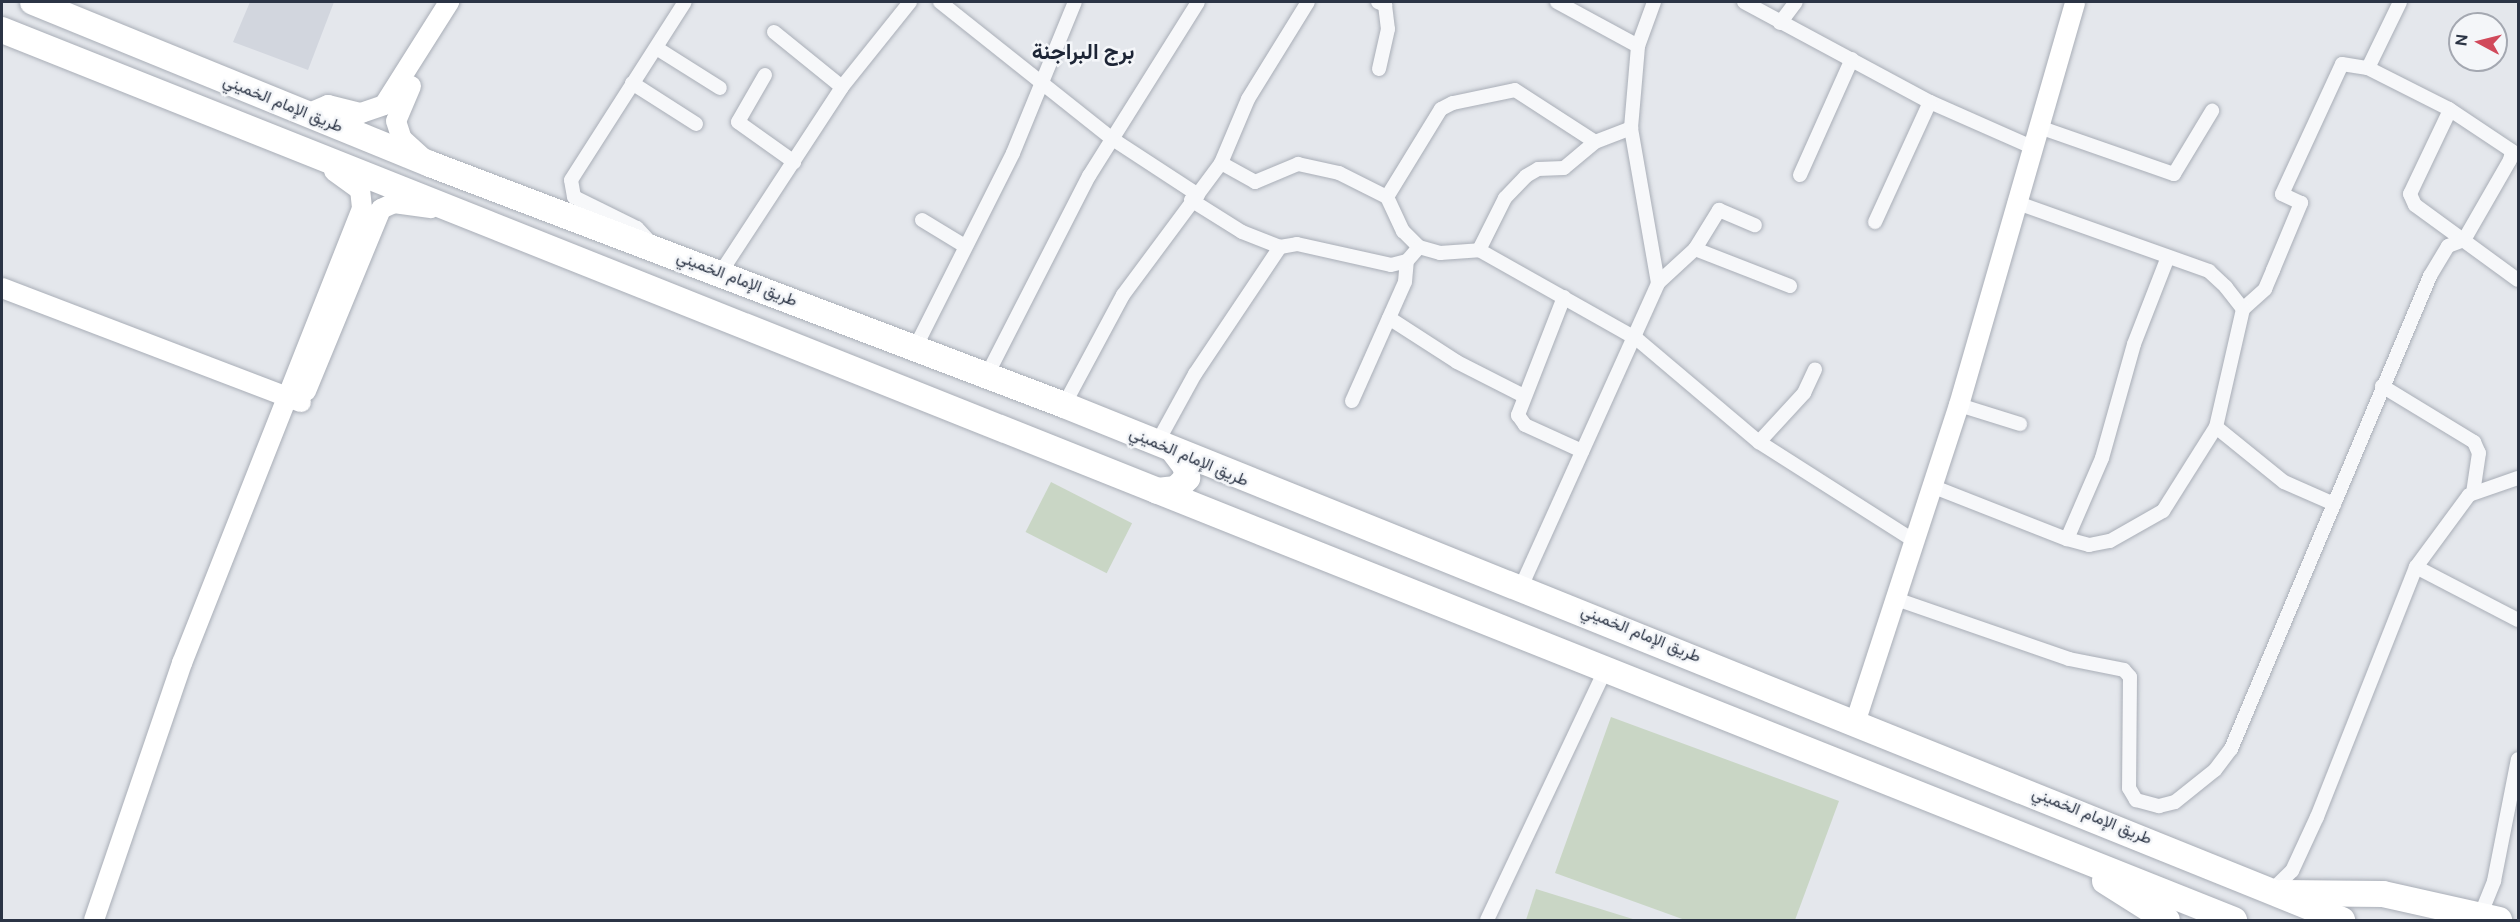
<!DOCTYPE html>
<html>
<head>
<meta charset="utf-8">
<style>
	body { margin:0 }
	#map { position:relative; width:2520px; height:922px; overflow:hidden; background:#e4e7ec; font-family:"DM Sans",Vazirmatn,sans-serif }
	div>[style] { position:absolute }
	.built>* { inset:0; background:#d2d6de }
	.green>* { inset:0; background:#c9d6c5; transform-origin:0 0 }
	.roads { filter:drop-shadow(0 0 2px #a9aeb7) drop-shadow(0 0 2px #a9aeb7) }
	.street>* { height:14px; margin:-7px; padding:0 7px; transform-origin:7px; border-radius:7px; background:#f7f8fa }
	.secondary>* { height:20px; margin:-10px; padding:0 10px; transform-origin:10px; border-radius:10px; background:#fff }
	.highway>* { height:26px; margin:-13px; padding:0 13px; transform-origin:13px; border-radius:13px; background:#fff }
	span { translate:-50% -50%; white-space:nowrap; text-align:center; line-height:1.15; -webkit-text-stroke:5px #f4f6f9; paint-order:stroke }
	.street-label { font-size:16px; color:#2b3445 }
	.district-label { font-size:22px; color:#1d2536; font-weight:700 }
	.frame { position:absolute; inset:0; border:3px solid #2b3445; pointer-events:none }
	.north { position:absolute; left:2448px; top:12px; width:60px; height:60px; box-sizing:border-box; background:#f4f6f9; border:2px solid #a4a8b1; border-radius:50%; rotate:277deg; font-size:16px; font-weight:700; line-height:24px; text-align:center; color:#2b3445 }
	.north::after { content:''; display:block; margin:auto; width:21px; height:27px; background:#d1495b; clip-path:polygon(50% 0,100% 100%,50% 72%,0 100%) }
</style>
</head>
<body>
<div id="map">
	<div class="built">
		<i style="clip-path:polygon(250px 2px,334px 2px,308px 70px,233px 42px)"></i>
	</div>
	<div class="green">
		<i style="left:1051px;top:482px;width:91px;height:56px;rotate:27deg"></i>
		<i style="clip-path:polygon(1611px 717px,1839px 801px,1795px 920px,1685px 920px,1555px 873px)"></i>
		<i style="clip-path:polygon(1536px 889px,1636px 920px,1526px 920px)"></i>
	</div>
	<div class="roads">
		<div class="street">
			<i style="left:940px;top:2px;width:218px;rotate:38.5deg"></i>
			<i style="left:1111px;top:138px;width:104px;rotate:33.2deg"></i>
			<i style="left:1378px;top:2px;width:8px;rotate:23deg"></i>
			<i style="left:1385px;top:5px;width:24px;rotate:83deg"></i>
			<i style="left:1388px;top:29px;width:41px;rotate:102.7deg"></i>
			<i style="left:1557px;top:2px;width:92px;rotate:28.5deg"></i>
			<i style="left:1744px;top:2px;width:211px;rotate:28.3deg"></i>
			<i style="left:1930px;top:102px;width:111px;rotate:23.8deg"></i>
			<i style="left:1780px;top:23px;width:26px;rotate:-53deg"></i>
			<i style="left:774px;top:32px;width:87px;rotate:39deg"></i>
			<i style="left:658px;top:49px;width:73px;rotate:32.2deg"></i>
			<i style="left:765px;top:75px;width:54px;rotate:119.9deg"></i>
			<i style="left:738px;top:122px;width:69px;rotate:35.5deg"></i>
			<i style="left:632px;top:83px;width:76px;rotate:32.6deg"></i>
			<i style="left:2450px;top:110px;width:93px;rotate:115.5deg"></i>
			<i style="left:2410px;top:194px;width:12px;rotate:66deg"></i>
			<i style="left:2415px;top:205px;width:127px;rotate:36.1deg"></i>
			<i style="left:2039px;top:127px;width:143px;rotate:19.2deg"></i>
			<i style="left:2174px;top:174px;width:74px;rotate:-58.9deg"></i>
			<i style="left:1221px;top:163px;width:39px;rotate:29deg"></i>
			<i style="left:1255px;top:182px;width:47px;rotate:-22.7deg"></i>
			<i style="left:1298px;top:164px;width:42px;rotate:12.4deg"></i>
			<i style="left:1339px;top:173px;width:54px;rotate:26.6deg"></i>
			<i style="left:1387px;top:197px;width:38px;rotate:65deg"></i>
			<i style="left:1403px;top:231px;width:23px;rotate:45deg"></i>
			<i style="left:1800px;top:175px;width:127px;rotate:-65.9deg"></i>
			<i style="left:1387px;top:197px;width:103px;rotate:-58.5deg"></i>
			<i style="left:1441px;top:109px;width:13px;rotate:-27deg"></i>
			<i style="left:1453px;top:103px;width:63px;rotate:-11.8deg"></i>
			<i style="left:1515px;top:90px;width:95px;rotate:33deg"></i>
			<i style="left:1191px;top:200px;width:60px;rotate:32.1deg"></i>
			<i style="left:1242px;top:232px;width:41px;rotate:21.5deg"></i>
			<i style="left:922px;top:220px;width:50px;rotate:31.2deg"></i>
			<i style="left:1875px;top:222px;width:132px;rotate:-65.4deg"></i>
			<i style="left:650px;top:242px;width:19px;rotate:-133deg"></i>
			<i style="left:637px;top:228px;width:70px;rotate:-153.8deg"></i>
			<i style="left:574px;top:197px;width:17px;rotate:-100deg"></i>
			<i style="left:571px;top:180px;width:211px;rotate:-57.4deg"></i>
			<i style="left:1695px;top:249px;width:46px;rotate:-58.4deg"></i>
			<i style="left:1719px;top:210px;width:39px;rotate:23deg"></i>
			<i style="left:1479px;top:250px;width:58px;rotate:-63.4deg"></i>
			<i style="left:1505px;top:198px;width:30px;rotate:-46deg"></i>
			<i style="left:1526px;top:176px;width:14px;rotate:-30deg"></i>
			<i style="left:1538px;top:169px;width:26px;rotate:-2deg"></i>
			<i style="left:1564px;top:168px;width:40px;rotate:-40deg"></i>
			<i style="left:1595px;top:142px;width:39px;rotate:-21deg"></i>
			<i style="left:721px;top:272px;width:221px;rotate:-56.8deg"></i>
			<i style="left:842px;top:87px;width:109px;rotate:-51.3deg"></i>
			<i style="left:1658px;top:283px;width:50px;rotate:-42.6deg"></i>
			<i style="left:1695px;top:249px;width:102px;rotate:21.3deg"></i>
			<i style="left:1564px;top:297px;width:127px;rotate:111.3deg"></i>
			<i style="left:1518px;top:415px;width:12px;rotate:55deg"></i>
			<i style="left:1525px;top:425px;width:63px;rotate:24.5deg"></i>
			<i style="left:2243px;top:309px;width:30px;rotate:-42deg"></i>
			<i style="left:2265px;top:289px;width:21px;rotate:-67deg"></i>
			<i style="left:2273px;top:270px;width:73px;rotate:-67.3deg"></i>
			<i style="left:2301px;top:203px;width:21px;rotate:-155deg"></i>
			<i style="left:2282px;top:194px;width:143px;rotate:-65.2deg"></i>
			<i style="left:2342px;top:64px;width:26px;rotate:9deg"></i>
			<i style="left:1389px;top:318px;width:81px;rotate:32.9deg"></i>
			<i style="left:1457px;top:362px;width:75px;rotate:26.9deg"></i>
			<i style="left:915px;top:348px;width:218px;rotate:-63.3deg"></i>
			<i style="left:1013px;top:153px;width:163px;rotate:-67.7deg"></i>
			<i style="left:987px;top:375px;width:224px;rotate:-62.9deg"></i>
			<i style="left:1089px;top:176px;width:205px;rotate:-57.9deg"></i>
			<i style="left:2382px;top:386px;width:108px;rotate:31.3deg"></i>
			<i style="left:2474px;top:442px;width:12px;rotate:66deg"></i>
			<i style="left:2479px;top:453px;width:40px;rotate:98.5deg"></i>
			<i style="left:1352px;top:401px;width:130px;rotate:-66deg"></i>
			<i style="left:1405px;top:282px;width:21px;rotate:-85deg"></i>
			<i style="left:1064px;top:405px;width:125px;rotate:-61.8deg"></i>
			<i style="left:1123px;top:295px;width:164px;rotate:-53.4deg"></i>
			<i style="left:1221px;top:163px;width:69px;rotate:-67.1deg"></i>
			<i style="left:1248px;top:99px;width:114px;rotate:-58.3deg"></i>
			<i style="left:1959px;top:405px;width:64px;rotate:17.3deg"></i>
			<i style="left:2216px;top:427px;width:87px;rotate:39deg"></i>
			<i style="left:2284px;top:482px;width:55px;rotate:23.7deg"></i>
			<i style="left:1759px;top:442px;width:67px;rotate:-47.4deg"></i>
			<i style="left:1804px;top:393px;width:26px;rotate:-65deg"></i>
			<i style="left:1157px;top:443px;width:79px;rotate:-61.2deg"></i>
			<i style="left:1195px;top:374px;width:153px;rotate:-56.2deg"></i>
			<i style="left:1280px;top:247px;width:17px;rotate:-10deg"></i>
			<i style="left:1297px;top:244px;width:96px;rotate:12.6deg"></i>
			<i style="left:1391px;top:265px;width:16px;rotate:-14deg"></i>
			<i style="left:1407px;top:261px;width:18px;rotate:-49deg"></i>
			<i style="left:1419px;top:247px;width:22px;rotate:16deg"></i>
			<i style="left:1440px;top:253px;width:39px;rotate:-4deg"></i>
			<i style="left:1479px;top:250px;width:181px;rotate:29.4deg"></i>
			<i style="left:1637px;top:339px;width:160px;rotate:40.2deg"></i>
			<i style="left:1759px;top:442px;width:186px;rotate:32.5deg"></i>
			<i style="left:1934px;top:487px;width:143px;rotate:21.4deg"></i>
			<i style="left:2067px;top:539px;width:23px;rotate:15deg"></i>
			<i style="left:2089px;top:545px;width:21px;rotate:-11deg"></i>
			<i style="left:2110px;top:541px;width:61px;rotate:-29.5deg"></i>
			<i style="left:2163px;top:511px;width:99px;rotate:-57.8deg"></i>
			<i style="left:2216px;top:427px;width:121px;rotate:-77.1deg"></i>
			<i style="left:2243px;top:309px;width:28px;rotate:-128deg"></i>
			<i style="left:2226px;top:287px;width:23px;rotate:-137deg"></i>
			<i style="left:2209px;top:271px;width:206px;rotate:-160.4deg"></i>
			<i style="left:2067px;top:539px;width:88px;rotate:-66.6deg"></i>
			<i style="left:2102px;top:458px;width:118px;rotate:-74.3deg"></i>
			<i style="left:2134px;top:344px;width:93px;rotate:-68.7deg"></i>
			<i style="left:2416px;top:567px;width:115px;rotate:27.5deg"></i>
			<i style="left:1521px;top:587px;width:333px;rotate:-65.7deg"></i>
			<i style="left:1658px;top:283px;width:157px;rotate:-99.9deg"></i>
			<i style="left:1631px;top:128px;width:82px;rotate:-85.1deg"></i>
			<i style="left:1638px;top:46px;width:47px;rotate:-70deg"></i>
			<i style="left:1896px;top:599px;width:183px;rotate:19.1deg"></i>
			<i style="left:2069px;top:659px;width:56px;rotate:11.3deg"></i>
			<i style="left:2124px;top:670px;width:9px;rotate:49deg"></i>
			<i style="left:2130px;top:677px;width:111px;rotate:90.5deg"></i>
			<i style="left:2129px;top:788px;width:14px;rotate:60deg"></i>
			<i style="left:2136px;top:800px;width:24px;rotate:15deg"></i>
			<i style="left:2159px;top:806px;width:16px;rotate:-14deg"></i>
			<i style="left:2175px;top:802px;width:51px;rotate:-38.7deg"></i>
			<i style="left:2215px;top:770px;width:26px;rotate:-53deg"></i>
			<i style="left:2231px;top:749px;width:513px;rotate:-67.18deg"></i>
			<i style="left:2430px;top:276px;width:35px;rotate:-59deg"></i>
			<i style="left:2448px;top:246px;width:17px;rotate:-21deg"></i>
			<i style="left:2464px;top:240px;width:92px;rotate:-60.1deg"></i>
			<i style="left:2510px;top:160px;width:9px;rotate:-77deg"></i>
			<i style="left:2512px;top:151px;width:76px;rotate:-146.3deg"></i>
			<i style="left:2449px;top:109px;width:91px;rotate:-153.2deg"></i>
			<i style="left:2368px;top:68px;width:73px;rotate:-64.1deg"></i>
			<i style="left:2271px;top:891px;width:29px;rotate:-44deg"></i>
			<i style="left:2292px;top:871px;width:60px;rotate:-65.2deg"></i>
			<i style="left:2317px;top:817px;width:269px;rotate:-68.4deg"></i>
			<i style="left:2416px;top:567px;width:89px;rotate:-53.6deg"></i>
			<i style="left:2469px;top:495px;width:52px;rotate:-19.1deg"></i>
			<i style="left:2480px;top:916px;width:38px;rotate:-68deg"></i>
			<i style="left:2494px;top:881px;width:124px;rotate:-78.9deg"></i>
			<i style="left:1487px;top:920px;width:276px;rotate:-64.7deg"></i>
		</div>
		<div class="secondary">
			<i style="left:411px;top:86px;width:38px;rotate:113deg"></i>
			<i style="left:396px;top:121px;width:19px;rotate:72deg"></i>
			<i style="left:402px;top:139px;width:27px;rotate:42deg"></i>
			<i style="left:307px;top:114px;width:23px;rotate:-23deg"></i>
			<i style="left:328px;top:105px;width:34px;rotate:14deg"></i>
			<i style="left:361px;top:113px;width:24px;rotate:-19deg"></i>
			<i style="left:384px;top:105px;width:122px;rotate:-57.7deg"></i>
			<i style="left:2px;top:288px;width:320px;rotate:20.9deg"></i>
			<i style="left:306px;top:391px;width:197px;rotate:-67.6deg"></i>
			<i style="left:381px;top:209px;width:14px;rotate:-25deg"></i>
			<i style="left:394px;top:203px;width:37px;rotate:8deg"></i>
			<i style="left:1856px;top:720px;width:331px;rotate:-71.9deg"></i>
			<i style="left:1959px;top:405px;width:419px;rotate:-73.9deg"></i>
			<i style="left:94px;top:920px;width:272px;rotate:-71.1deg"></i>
			<i style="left:182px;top:663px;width:489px;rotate:-68.4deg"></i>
			<i style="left:362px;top:208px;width:18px;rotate:-96deg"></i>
			<i style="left:360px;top:190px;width:32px;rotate:-144deg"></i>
		</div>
		<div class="highway">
			<i style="left:33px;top:2px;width:429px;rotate:22.2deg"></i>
			<i style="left:430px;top:164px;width:678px;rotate:20.81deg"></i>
			<i style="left:1064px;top:405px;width:1378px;rotate:21.95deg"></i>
			<i style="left:2px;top:30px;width:2403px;rotate:21.74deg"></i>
			<i style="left:1157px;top:491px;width:19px;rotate:-6deg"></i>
			<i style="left:1176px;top:489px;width:16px;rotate:-45deg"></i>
			<i style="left:1187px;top:478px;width:11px;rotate:-95deg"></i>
			<i style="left:1186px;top:467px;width:21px;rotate:-127deg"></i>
			<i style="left:2105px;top:881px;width:73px;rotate:32.2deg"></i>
			<i style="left:2282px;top:893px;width:101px;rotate:0.6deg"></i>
			<i style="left:2383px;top:894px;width:119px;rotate:12.6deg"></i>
		</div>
	</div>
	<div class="street-label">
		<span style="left:283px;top:104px;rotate:22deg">طريق الإمام الخميني</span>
		<span style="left:737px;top:279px;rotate:21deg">طريق الإمام الخميني</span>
		<span style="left:1189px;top:457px;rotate:23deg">طريق الإمام الخميني</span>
		<span style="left:1641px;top:634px;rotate:22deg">طريق الإمام الخميني</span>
		<span style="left:2092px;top:816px;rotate:22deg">طريق الإمام الخميني</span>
	</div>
	<div class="district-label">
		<span style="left:1083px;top:52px">برج البراجنة</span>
	</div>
	<div class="frame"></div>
	<div class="north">N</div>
</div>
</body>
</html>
